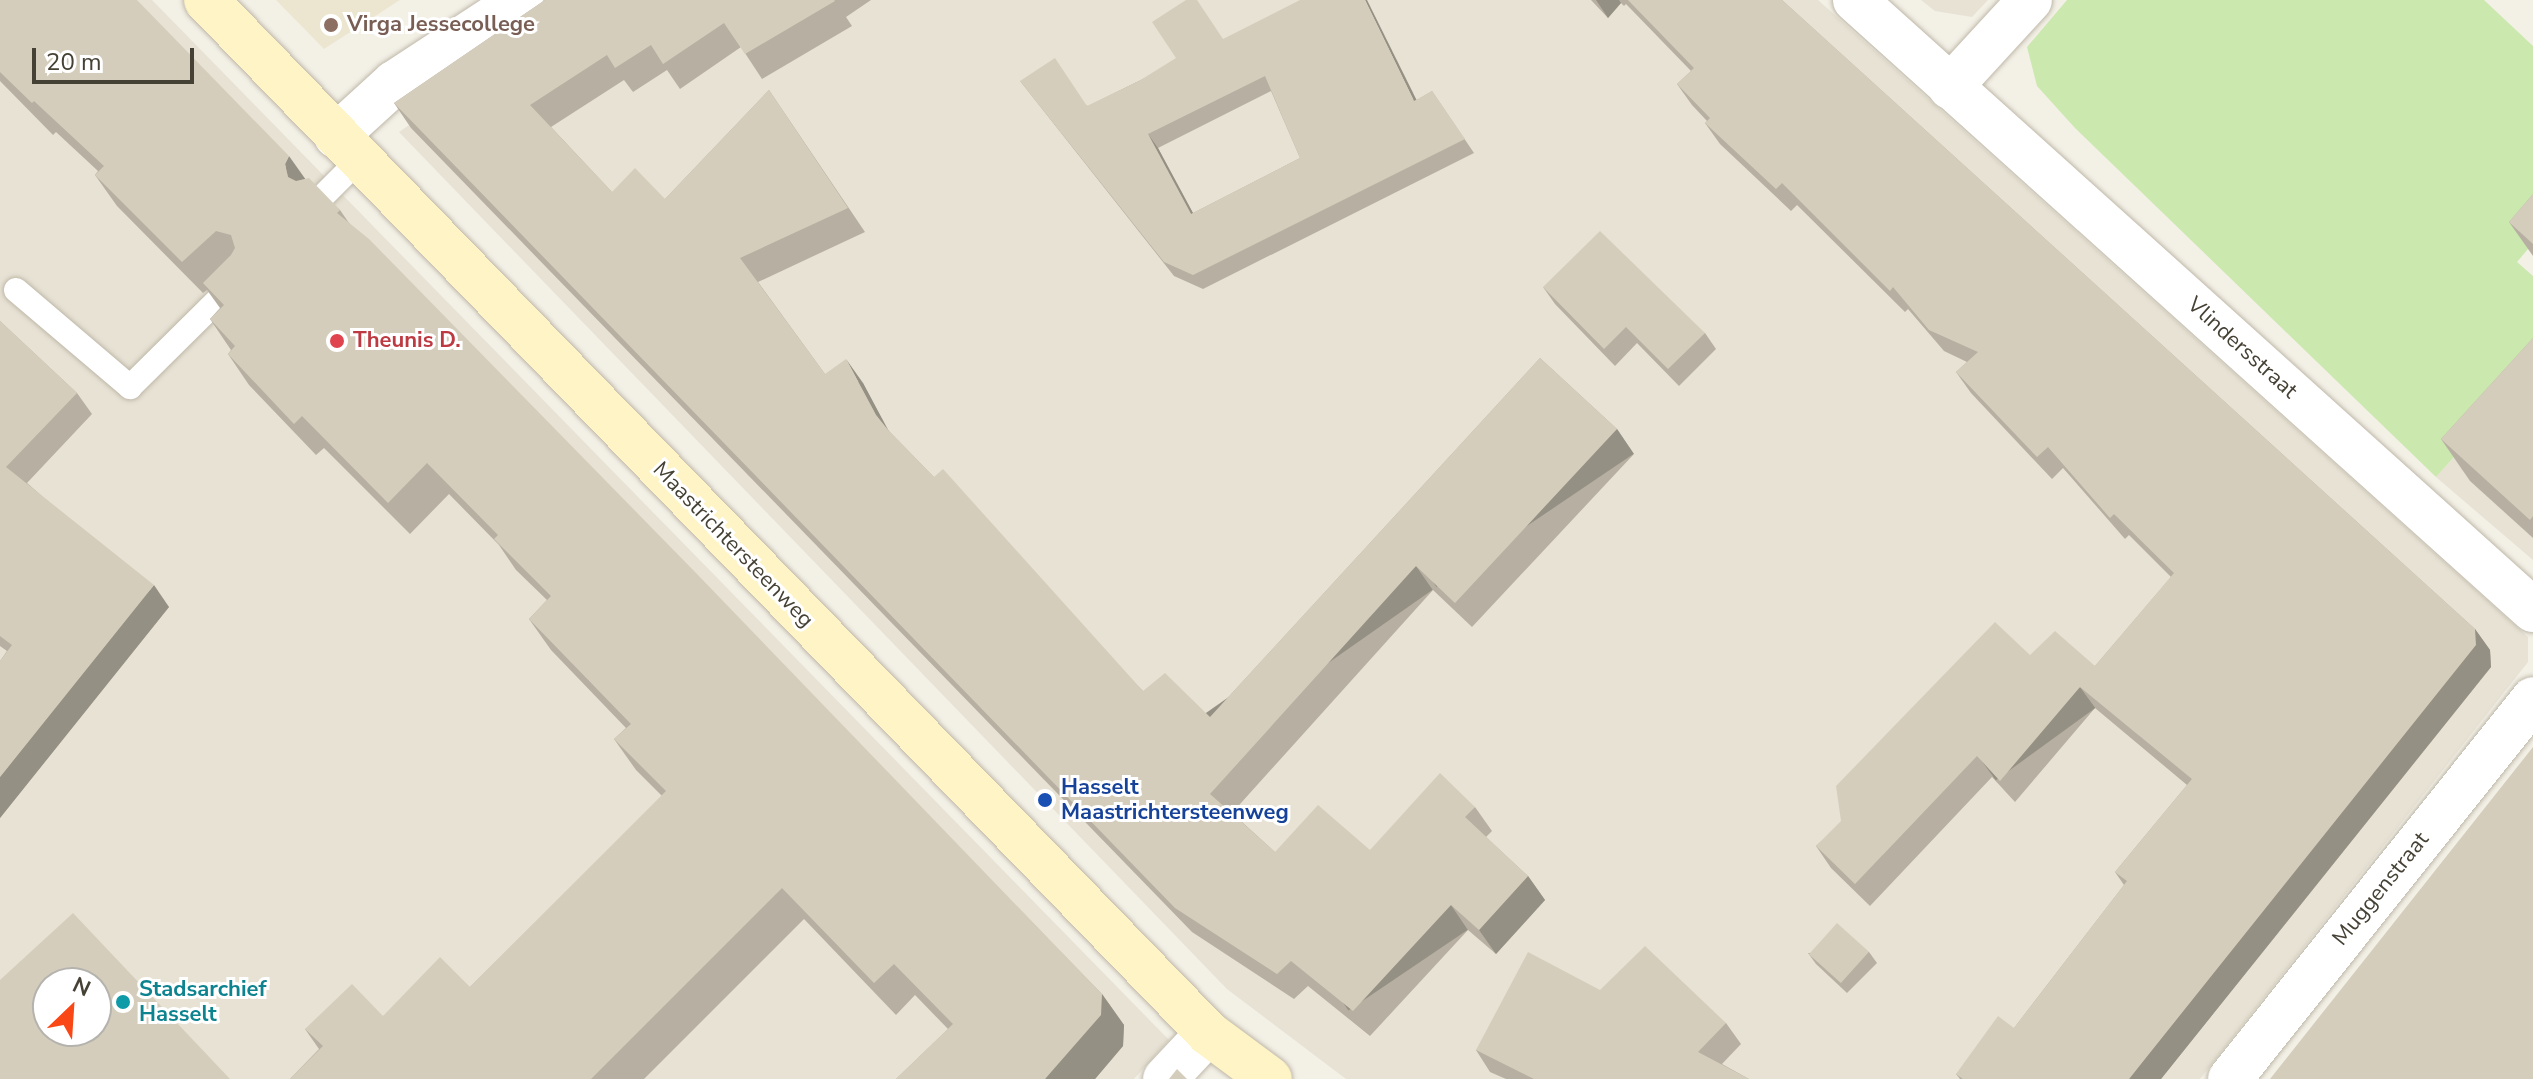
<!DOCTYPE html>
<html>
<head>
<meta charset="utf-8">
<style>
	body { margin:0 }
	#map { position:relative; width:2533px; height:1079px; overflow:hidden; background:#f3f0e6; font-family:"Nunito Sans",sans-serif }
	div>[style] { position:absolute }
	.residential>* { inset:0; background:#e7e2d4 }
	.education>* { inset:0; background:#ece6d0 }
	.green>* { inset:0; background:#cbe8af }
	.roads { filter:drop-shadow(0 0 2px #bfb8a9) drop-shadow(0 0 2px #bfb8a9) }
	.lane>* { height:24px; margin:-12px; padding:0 12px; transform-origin:12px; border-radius:12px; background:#fff }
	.street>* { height:44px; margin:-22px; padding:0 22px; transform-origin:22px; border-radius:22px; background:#fff }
	.secondary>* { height:44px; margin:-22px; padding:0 22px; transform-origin:22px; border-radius:22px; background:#fff4c5 }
	.wall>* { inset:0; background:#b7b0a2 }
	.shaded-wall>* { inset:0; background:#959084; transform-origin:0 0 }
	.building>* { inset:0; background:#d5cdbc; transform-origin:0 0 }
	.dots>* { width:22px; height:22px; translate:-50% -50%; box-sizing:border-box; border:4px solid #fff; border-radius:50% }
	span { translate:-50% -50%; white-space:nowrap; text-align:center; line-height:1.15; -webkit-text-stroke:6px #fff; paint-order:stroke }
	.education-label { font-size:22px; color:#785e54; font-weight:700 }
	.left { translate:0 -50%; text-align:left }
	.health-label { font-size:22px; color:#be3a42; font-weight:700 }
	.street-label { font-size:22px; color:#464135 }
	.transit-label { font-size:22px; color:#164399; font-weight:700 }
	.culture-label { font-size:22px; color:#0d838f; font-weight:700 }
	.north { position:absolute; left:32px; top:967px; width:80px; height:80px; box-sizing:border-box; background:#fff; border:2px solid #b5b3ae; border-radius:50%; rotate:25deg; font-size:22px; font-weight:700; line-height:32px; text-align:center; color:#464135 }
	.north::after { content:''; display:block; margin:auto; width:28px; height:36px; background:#fa4716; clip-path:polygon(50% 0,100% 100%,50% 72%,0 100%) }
	.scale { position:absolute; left:32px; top:48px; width:162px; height:36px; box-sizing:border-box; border:4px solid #464135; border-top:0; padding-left:10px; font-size:24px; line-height:28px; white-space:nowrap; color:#464135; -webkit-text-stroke:6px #fff; paint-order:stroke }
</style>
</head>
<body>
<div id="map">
	<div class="residential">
		<i style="clip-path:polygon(evenodd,0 0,152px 0,1169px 1040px,1134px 1079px,0 1079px,0 0,48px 983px,96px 983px,96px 1031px,48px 1031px,48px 983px)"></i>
		<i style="clip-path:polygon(594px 0,1818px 0,2528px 637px,2528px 662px,2200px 1079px,1346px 1079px,1227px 989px,399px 132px)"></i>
		<i style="clip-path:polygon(1921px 0,1988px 0,1972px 17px,1935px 11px)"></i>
		<i style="clip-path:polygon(2533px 369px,2533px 560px,2436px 477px)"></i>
	</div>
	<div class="education">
		<i style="clip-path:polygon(276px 0,400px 0,324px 49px)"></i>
	</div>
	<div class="green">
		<i style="clip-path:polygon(2067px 0,2484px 0,2533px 46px,2533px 243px,2517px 262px,2533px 276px,2533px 369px,2436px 477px,2075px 128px,2037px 86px,2027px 47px)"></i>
	</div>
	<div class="roads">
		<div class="lane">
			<i style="left:321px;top:198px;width:54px;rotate:-45deg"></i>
			<i style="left:16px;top:290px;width:150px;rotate:40.4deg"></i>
			<i style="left:130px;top:387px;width:152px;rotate:-44.7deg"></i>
		</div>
		<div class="street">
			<i style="left:1855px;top:0;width:912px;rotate:41.98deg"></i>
			<i style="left:1950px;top:87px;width:118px;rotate:-47.4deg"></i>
			<i style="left:336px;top:136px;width:79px;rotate:-42.4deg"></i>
			<i style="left:394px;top:83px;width:152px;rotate:-33.2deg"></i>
			<i style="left:1165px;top:1079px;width:63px;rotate:-46.9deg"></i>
			<i style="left:2230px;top:1079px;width:486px;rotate:-51.4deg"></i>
		</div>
		<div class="secondary">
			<i style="left:206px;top:0;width:1439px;rotate:45.87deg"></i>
			<i style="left:1208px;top:1033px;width:77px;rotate:36.6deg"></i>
		</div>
	</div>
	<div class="wall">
		<i style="clip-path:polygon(0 0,305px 179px,340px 210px,349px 223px,1102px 994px,1124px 1025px,1123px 1046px,1095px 1079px,896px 1079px,948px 1029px,915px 995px,896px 1015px,804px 919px,644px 1079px,290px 1079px,319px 1049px,305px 1029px,383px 1016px,470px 987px,662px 796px,636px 770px,614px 739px,626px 728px,551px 650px,529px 619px,547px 600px,516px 570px,499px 545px,449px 494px,410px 534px,324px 448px,316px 455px,249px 385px,228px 354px,231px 350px,210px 319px,220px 308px,207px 290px,203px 293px,117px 206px,95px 175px,98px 171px,56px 132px,53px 135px,0 81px)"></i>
		<i style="clip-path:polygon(545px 0,871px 0,846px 17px,852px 26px,762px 79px,741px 47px,680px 89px,667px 70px,633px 92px,624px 80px,551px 127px,612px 192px,665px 199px,769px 90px,865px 232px,758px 282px,825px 374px,863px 383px,887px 429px,1143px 691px,1210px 717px,1540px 358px,1617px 429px,1634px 454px,1472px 627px,1433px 590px,1232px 813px,1275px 852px,1370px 850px,1475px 807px,1492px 831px,1486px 837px,1528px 876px,1545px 900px,1496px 954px,1468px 930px,1370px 1036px,1308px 986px,1294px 999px,1192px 932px,411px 128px,394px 103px)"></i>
		<i style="clip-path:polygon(1591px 0,1782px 0,2475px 629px,2490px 650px,2491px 667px,2161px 1079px,1960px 1079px,1956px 1074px,2014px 1028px,2124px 885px,2115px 872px,2187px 785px,2095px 708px,2015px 802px,1992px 777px,1870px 906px,1831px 868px,1816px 846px,2030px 655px,2095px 666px,2171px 577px,2129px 535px,2125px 539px,2063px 468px,2052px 479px,1971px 393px,1956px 372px,1967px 362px,1944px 351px,1908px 309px,1905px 312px,1797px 205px,1791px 211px,1720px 144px,1705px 123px,1707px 121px,1692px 105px,1677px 84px,1691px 71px,1626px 4px,1624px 6px,1621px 3px,1608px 18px)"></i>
		<i style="clip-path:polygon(evenodd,1224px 39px,1417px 100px,1432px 91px,1474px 153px,1203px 289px,1174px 276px,1020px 81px,1088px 106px,1224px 39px,1271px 91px,1300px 158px,1193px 213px,1158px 148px,1271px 91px)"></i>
		<i style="clip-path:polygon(2533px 194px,2533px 256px,2509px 222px)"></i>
		<i style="clip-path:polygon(1543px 287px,1705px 333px,1716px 349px,1679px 386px,1637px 343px,1615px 366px,1555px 304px)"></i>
		<i style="clip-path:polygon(0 321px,77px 393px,92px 414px,27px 483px,169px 607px,0 818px,0 661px,7px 651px,0 646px)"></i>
		<i style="clip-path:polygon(2533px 338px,2533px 538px,2470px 481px,2441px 439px)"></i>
		<i style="clip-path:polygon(1869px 952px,1877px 963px,1847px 993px,1816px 964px,1808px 953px)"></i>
		<i style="clip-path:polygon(1600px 990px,1726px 1023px,1741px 1044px,1722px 1064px,1749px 1079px,1506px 1079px,1490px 1072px,1476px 1050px)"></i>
	</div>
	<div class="shaded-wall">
		<i style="clip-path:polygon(1365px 0,1367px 0,1424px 115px,1414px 101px)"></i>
		<i style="clip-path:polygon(1596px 0,1619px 0,1621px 3px,1608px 18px)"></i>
		<i style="clip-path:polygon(1148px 134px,1158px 148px,1201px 228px,1191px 214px)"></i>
		<i style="clip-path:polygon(289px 156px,311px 187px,306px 195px,288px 177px,285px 164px)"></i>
		<i style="clip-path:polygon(846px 359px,863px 383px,893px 439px,876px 415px)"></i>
		<i style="left:1617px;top:429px;width:30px;height:238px;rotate:56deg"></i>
		<i style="left:1416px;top:566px;width:29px;height:307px;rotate:55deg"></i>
		<i style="clip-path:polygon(154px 585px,169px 607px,0 818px,0 777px)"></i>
		<i style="clip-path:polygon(2475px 629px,2490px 650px,2491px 667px,2161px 1079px,2129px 1079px)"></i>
		<i style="left:2080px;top:687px;width:26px;height:123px;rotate:54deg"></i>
		<i style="clip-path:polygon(1528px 876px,1545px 900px,1496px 954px,1479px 930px)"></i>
		<i style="left:1451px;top:905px;width:30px;height:144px;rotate:56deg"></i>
		<i style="clip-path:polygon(1102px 994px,1124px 1025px,1123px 1046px,1095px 1079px,1045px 1079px)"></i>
	</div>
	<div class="building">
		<i style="clip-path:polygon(0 0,137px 0,289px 156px,285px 164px,288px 177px,296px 181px,309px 178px,340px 210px,337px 213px,369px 239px,697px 574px,1102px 994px,1101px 1015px,1045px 1079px,896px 1079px,953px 1024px,894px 964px,874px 983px,782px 888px,591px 1079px,290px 1079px,323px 1046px,305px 1029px,352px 984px,383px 1016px,440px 957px,470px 987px,666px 791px,614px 739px,631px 724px,529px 619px,551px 596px,494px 539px,498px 535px,427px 463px,388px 503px,302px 416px,294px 424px,228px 354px,235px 346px,210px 319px,224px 305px,203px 283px,231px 255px,235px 248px,231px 235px,216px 231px,182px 262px,95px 175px,104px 166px,34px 101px,32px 103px,0 72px)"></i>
		<i style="clip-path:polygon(545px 0,834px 0,835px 1px,745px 54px,724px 23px,663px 64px,651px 45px,615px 68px,607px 55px,530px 105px,612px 192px,635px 168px,665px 199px,769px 90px,848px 208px,740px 258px,825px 374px,846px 359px,876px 415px,889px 431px,934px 477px,943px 469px,1143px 691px,1165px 673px,1210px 717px,1540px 358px,1617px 429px,1455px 603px,1416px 566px,1210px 794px,1275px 852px,1318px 805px,1370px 850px,1440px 773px,1475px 807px,1465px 817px,1528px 876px,1479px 930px,1451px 905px,1353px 1011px,1291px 961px,1277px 974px,1175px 908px,394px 103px)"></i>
		<i style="clip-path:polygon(evenodd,1186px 0,1197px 0,1223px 39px,1300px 0,1365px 0,1414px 101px,1432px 91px,1465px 139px,1193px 275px,1164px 262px,1020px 81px,1055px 58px,1087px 106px,1139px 81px,1176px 58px,1152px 22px,1186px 0,1265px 76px,1300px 158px,1191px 214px,1148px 134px,1265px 76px)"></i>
		<i style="clip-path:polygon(1628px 0,1782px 0,2475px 629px,2476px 645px,2129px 1079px,1963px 1079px,1956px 1074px,1998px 1016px,2014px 1028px,2127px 881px,2115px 872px,2192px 779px,2080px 687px,2000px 781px,1977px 756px,1855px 884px,1816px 846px,1841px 821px,1836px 786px,1995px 622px,2030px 655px,2055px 631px,2095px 666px,2174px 573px,2114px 514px,2110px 518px,2048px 447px,2037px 457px,1956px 372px,1978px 352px,1929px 330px,1893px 287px,1890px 291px,1782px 183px,1776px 189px,1705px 123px,1710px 118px,1677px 84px,1694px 68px)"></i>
		<i style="clip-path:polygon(2533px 194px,2533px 244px,2509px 222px)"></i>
		<i style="clip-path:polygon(1600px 231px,1705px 333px,1668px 369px,1626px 327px,1604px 349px,1543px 287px)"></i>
		<i style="clip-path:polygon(0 321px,77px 393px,6px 467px,154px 585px,0 777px,0 661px,12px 645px,0 636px)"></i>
		<i style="clip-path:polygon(2533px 338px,2533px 516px,2530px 520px,2441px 439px)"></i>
		<i style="clip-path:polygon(2533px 747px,2533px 1079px,2270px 1079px)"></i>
		<i style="clip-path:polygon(evenodd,73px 913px,230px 1079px,0 1079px,0 980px,73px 913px,48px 983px,96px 983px,96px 1031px,48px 1031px,48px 983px)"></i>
		<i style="left:1837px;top:923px;width:43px;height:42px;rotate:42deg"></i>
		<i style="clip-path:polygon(1645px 946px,1726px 1023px,1698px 1052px,1749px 1079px,1534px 1079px,1476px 1050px,1528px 952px,1600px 990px)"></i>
		<i style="clip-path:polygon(1177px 1069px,1187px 1079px,1169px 1079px)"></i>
	</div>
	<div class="dots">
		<i style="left:331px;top:25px;background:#8d6e63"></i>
		<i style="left:337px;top:341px;background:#e0444e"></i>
		<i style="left:1045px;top:800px;background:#1a4fb4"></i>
		<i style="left:123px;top:1002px;background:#0f9aa8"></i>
	</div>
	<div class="education-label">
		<span class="left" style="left:347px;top:25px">Virga Jessecollege</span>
	</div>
	<div class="health-label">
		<span class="left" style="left:353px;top:341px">Theunis D.</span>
	</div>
	<div class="street-label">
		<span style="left:2242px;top:348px;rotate:42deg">Vlindersstraat</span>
		<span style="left:733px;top:545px;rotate:46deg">Maastrichtersteenweg</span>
		<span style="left:2381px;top:889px;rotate:-51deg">Muggenstraat</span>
	</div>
	<div class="transit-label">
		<span class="left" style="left:1061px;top:800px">Hasselt<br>Maastrichtersteenweg</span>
	</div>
	<div class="culture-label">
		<span class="left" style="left:139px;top:1002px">Stadsarchief<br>Hasselt</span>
	</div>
	<div class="north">N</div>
	<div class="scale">20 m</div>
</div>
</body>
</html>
